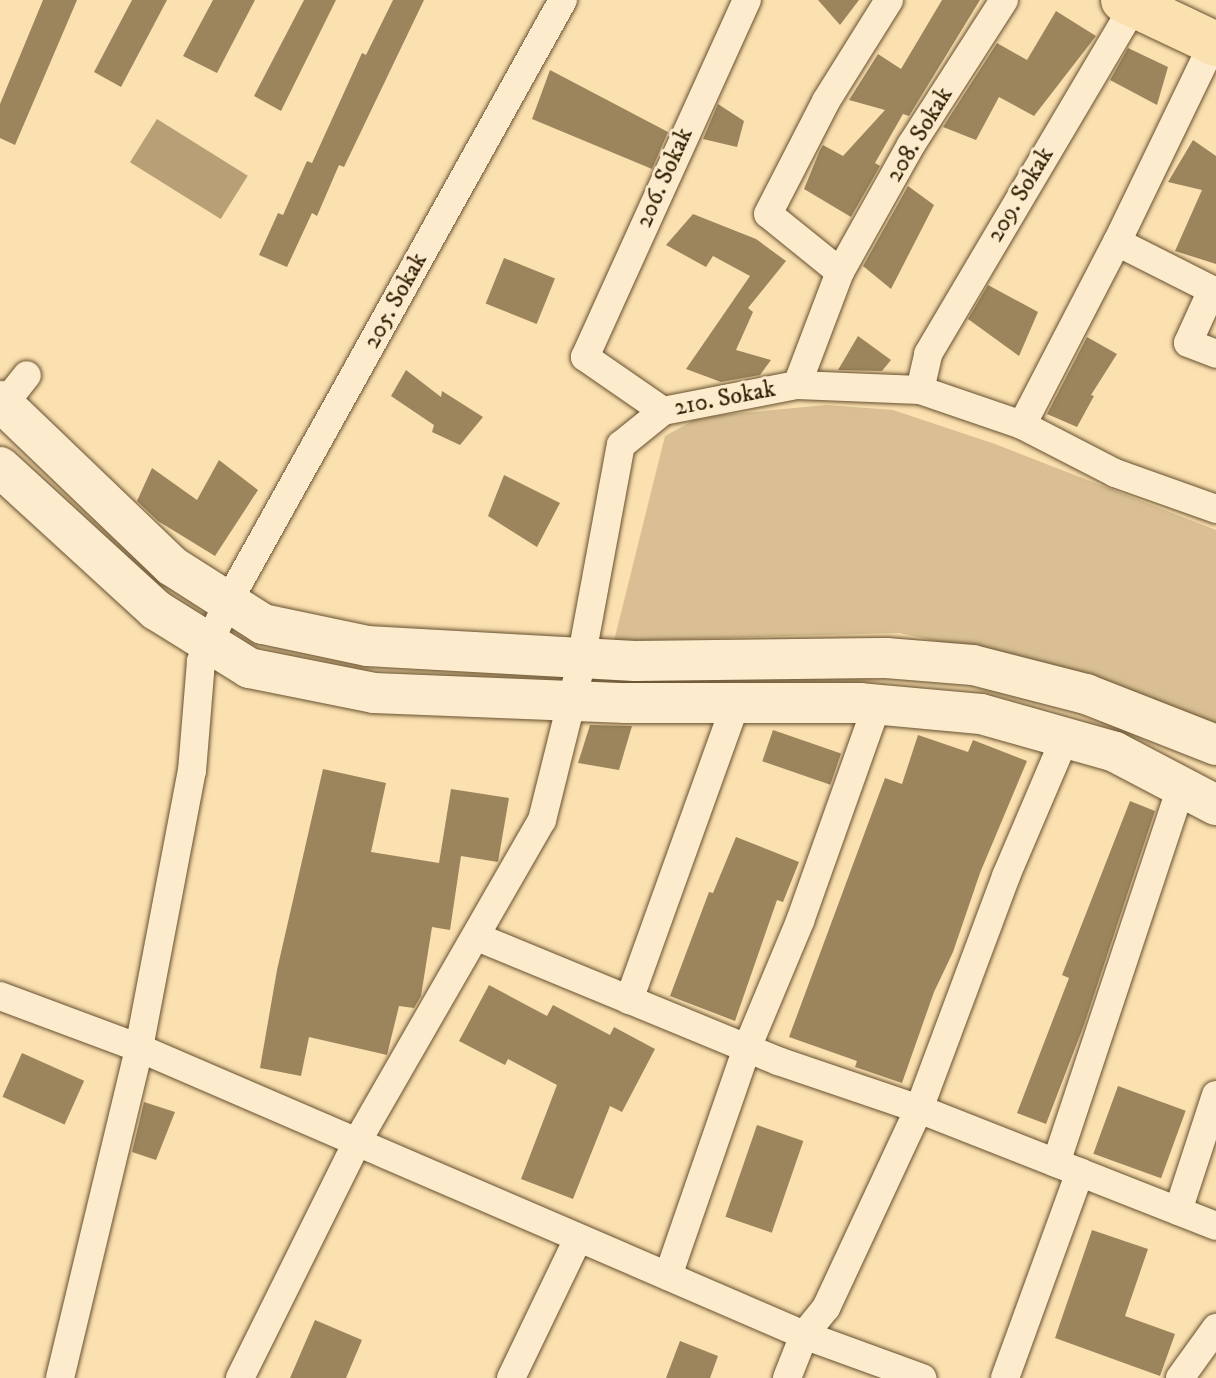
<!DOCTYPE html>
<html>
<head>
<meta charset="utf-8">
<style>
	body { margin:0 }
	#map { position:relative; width:1216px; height:1378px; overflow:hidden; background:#fbe0b0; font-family:"IM FELL DW Pica",serif }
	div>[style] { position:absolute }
	.green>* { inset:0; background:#d9bf93 }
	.water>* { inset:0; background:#b89f76; transform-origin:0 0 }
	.building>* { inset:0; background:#9c845d; transform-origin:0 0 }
	.roads { filter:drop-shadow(0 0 2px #66502f) drop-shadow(0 0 2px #66502f) }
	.street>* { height:28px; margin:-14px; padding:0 14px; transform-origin:14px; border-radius:14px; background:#fcebcc }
	.secondary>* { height:40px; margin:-20px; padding:0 20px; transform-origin:20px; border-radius:20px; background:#fcebcc }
	.primary>* { height:44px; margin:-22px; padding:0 22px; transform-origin:22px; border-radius:22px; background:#fbe0b0 }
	span { translate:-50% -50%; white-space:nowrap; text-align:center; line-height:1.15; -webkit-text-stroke:6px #fcebcc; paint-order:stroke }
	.street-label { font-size:24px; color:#352004 }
</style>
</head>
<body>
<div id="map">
	<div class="green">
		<i style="clip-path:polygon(826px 405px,893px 410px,995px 444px,1216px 530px,1216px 729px,1073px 671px,899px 633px,614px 641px,665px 436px,694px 420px,721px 415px)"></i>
	</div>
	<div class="water">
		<i style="left:157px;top:119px;width:107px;height:51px;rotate:32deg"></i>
	</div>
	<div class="building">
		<i style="clip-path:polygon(43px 0,77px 0,15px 145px,0 138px,0 104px)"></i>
		<i style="clip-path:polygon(132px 0,167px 0,121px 87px,94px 72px)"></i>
		<i style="clip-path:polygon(213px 0,255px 0,217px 73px,183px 56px)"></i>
		<i style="clip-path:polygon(304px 0,336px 0,281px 111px,254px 96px)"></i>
		<i style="clip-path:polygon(393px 0,424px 0,344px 167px,339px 165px,317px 216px,312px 213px,287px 267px,259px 255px,278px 213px,283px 215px,307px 161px,312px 163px,362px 53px,366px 55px)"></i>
		<i style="clip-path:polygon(818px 0,859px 0,840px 25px)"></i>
		<i style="clip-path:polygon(942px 0,980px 0,909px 116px,903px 114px,875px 163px,880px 166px,851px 217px,804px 189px,820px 150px,823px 145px,843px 156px,885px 110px,849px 100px,878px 54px,901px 69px)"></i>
		<i style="clip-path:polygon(1056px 11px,1096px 36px,1034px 116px,999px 97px,976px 140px,943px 127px,997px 43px,1027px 60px)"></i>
		<i style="clip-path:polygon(1128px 48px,1168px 67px,1157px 105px,1110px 80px)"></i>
		<i style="clip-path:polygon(550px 70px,668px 132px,652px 169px,532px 119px)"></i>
		<i style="clip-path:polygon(718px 104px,744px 121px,737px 147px,703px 139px)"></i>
		<i style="clip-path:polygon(1193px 140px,1216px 156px,1216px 264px,1175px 251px,1202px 190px,1168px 182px)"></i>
		<i style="clip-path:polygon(908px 186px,934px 205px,891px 289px,863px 266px)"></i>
		<i style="clip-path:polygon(693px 214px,756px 239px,786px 261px,748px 308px,753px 312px,736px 350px,771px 360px,760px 375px,721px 382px,686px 369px,750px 276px,713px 256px,706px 267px,666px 245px)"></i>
		<i style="left:504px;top:258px;width:55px;height:49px;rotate:22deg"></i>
		<i style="clip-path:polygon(988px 285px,1038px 312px,1019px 356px,968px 319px)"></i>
		<i style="clip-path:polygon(858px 336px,891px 360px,882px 371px,838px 370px)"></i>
		<i style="clip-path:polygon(1087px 337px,1117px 354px,1091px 395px,1094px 396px,1077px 427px,1047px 414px)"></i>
		<i style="clip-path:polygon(406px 370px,441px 397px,442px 391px,483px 417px,460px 445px,432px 432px,434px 425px,391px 396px)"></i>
		<i style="clip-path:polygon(219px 460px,258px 490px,215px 556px,158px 521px,137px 501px,152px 468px,197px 500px)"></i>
		<i style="clip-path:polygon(504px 475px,560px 503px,537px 547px,488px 516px)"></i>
		<i style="clip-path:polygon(590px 725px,632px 726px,619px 770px,578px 763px)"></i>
		<i style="left:773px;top:730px;width:72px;height:33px;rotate:19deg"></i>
		<i style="clip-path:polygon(918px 735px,968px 752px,973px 740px,1027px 761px,980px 873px,953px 952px,934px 992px,902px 1083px,855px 1067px,857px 1061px,789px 1037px,885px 778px,902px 784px)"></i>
		<i style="clip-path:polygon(323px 769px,386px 783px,371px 852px,439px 863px,451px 789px,509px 798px,498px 862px,461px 856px,450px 930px,432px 927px,421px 996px,414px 1008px,399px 1006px,387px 1055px,309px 1037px,301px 1076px,260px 1068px,277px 970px)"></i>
		<i style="clip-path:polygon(1130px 801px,1155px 811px,1084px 1025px,1046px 1124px,1017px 1113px,1069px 978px,1062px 975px)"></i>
		<i style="clip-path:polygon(736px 837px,799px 862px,783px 902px,777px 900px,735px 1021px,670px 996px,709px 892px,713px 893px)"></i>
		<i style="clip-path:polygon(489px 985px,547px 1016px,553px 1005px,610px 1035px,614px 1027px,655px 1049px,622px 1112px,610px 1106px,573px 1199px,521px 1179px,557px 1085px,508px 1059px,505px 1065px,459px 1041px)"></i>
		<i style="left:22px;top:1053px;width:68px;height:48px;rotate:24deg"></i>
		<i style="left:1118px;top:1086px;width:72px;height:72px;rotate:20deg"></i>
		<i style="clip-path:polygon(144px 1102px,175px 1112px,156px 1160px,132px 1152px)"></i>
		<i style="left:757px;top:1125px;width:49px;height:97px;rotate:19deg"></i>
		<i style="clip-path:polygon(1092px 1230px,1148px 1249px,1125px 1316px,1175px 1334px,1160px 1376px,1055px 1338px)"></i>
		<i style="clip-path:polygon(315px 1320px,362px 1340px,346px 1378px,290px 1378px)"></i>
		<i style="clip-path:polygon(680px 1341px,718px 1356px,710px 1378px,666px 1378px)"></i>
	</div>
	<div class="roads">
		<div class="street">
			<i style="left:1117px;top:242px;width:106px;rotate:26.8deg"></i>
			<i style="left:1212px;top:290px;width:58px;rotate:114.4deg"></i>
			<i style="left:1188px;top:343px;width:30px;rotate:21deg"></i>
			<i style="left:840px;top:272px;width:145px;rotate:-60.8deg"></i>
			<i style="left:911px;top:145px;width:172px;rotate:-57.3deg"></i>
			<i style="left:797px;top:385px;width:121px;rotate:-69.2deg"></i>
			<i style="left:840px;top:272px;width:92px;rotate:-141.1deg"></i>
			<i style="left:768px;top:214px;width:127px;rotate:-62.8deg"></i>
			<i style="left:826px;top:101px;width:119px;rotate:-58deg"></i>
			<i style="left:920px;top:390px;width:37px;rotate:-77deg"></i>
			<i style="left:928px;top:354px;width:405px;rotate:-59.4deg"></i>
			<i style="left:0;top:409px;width:43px;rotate:-51.5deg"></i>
			<i style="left:663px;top:411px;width:95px;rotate:-145.3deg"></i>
			<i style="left:585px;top:357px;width:392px;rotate:-65.6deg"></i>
			<i style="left:1022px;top:425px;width:206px;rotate:-62.6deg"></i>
			<i style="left:1117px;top:242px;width:221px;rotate:-64.2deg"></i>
			<i style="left:477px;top:937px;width:326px;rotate:22.4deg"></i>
			<i style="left:778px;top:1061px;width:149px;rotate:18.8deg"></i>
			<i style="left:919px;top:1109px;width:319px;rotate:21.5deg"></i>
			<i style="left:0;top:996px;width:148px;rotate:20.5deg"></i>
			<i style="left:139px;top:1048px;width:724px;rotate:23.34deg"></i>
			<i style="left:804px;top:1335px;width:126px;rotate:20deg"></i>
			<i style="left:629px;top:1000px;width:316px;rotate:-70.2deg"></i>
			<i style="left:1056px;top:1163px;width:396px;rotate:-71.6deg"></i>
			<i style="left:1178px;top:1211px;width:122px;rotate:-71.9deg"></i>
			<i style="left:668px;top:1276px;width:241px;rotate:-70.9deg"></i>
			<i style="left:747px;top:1048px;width:138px;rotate:-67.3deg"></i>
			<i style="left:800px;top:921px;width:229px;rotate:-70.4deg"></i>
			<i style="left:60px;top:1378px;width:339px;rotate:-76.5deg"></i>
			<i style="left:139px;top:1048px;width:282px;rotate:-79.2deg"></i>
			<i style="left:192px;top:771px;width:110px;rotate:-85.3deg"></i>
			<i style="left:201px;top:661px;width:65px;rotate:-65.4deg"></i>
			<i style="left:228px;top:602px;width:689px;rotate:-60.91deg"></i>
			<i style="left:240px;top:1378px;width:266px;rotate:-63.6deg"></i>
			<i style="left:358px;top:1140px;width:369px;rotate:-60.1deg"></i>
			<i style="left:542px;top:820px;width:148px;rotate:-76deg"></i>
			<i style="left:578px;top:676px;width:235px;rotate:-79.5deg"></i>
			<i style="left:621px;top:445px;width:54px;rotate:-39deg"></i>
			<i style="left:663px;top:411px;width:136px;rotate:-11deg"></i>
			<i style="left:797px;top:385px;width:123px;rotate:2.3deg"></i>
			<i style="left:920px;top:390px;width:108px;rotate:18.9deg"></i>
			<i style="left:1022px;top:425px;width:105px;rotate:27.3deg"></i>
			<i style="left:1115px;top:473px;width:107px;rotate:19.6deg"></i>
			<i style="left:511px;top:1378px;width:154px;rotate:-64.3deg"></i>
			<i style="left:787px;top:1378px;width:46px;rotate:-68.4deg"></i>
			<i style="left:804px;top:1335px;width:35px;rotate:-51deg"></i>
			<i style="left:826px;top:1308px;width:220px;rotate:-65deg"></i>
			<i style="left:919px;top:1109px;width:249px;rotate:-69.5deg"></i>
			<i style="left:1006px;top:876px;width:150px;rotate:-66.9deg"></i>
			<i style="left:1005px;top:1378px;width:219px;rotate:-70deg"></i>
			<i style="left:1180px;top:1378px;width:62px;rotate:-54.2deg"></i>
		</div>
		<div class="secondary">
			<i style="left:0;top:401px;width:238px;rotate:43.8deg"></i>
			<i style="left:172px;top:566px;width:108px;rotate:32.5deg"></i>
			<i style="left:263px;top:624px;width:106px;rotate:11.9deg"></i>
			<i style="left:367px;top:646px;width:268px;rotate:3.2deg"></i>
			<i style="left:635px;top:661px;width:251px;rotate:-0.7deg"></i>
			<i style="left:886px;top:658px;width:87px;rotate:4.6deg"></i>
			<i style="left:973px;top:665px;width:117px;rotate:14.4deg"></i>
			<i style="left:1086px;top:694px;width:140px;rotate:21.4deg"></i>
			<i style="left:0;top:467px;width:212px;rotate:42.5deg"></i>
			<i style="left:156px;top:610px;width:110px;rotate:31.9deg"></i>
			<i style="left:249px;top:668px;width:127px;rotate:11.3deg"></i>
			<i style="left:374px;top:693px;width:252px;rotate:2.3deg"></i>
			<i style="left:626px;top:703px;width:234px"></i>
			<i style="left:860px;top:703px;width:121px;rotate:5.2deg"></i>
			<i style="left:981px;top:714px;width:139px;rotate:15.8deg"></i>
			<i style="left:1115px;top:752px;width:114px;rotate:27.7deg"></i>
		</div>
		<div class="primary">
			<i style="left:1123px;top:0;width:103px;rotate:25.3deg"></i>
		</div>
	</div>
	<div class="street-label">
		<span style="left:920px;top:135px;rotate:-59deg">208. Sokak</span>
		<span style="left:665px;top:178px;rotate:-66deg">206. Sokak</span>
		<span style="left:1021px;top:195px;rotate:-59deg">209. Sokak</span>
		<span style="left:396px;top:301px;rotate:-61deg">205. Sokak</span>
		<span style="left:725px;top:399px;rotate:-11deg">210. Sokak</span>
	</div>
</div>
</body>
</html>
